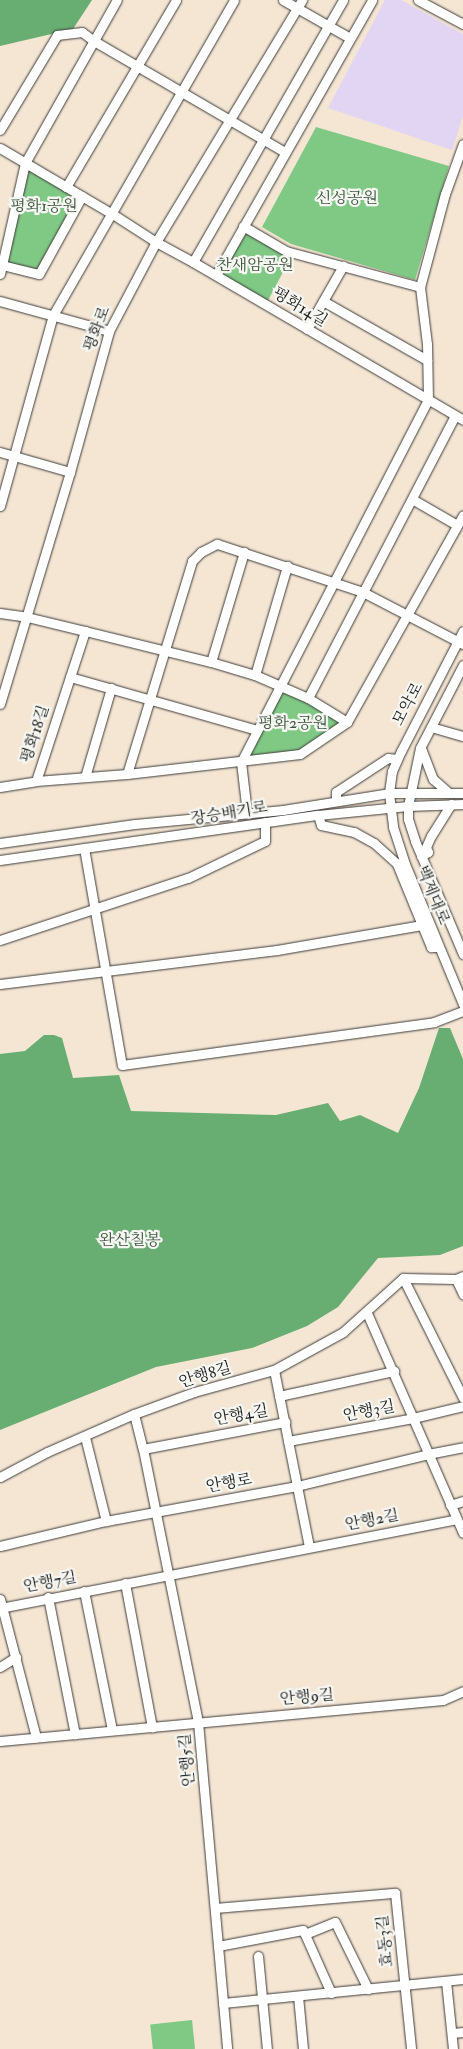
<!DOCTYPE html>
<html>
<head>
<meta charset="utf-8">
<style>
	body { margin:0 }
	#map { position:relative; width:463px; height:2049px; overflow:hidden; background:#f5e6d4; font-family:"IM FELL Double Pica","Noto Serif KR",serif }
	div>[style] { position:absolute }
	.built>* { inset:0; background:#e2d4f3 }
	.green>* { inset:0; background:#80c985; transform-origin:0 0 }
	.forest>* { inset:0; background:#68ad72 }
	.roads { filter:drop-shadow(0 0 1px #3d3a38) drop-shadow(0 0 1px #3d3a38) }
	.minor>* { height:9px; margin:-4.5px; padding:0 4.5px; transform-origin:4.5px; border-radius:4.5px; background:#fff }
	span { translate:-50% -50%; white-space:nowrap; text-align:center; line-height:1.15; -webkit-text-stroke:4.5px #f6f6f2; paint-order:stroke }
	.park-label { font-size:16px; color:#3f5941 }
	.street-label { font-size:16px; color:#1c1c1c }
</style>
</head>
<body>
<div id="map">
	<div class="built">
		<i style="clip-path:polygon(385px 0,401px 0,463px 34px,463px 116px,452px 150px,328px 108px)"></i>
	</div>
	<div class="green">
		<i style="clip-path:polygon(316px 127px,449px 166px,415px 280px,291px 244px,262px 227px)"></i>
		<i style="clip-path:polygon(25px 163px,82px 196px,39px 274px,2px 265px)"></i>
		<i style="left:243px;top:226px;width:57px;height:56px;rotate:28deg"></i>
		<i style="clip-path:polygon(280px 686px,347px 722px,300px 754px,241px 762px)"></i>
		<i style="left:192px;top:2020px;width:29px;height:42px;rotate:84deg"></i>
	</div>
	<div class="forest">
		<i style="clip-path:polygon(0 0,92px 0,73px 29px,0 46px)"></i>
		<i style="clip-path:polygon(439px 1028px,450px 1028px,463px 1059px,463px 1246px,440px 1255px,378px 1258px,338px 1307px,307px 1326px,252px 1348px,156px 1367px,0 1430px,0 1054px,25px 1051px,44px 1035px,54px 1035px,62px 1038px,73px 1078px,119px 1075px,131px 1111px,276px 1115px,328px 1103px,340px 1121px,360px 1115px,398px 1133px,419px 1088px)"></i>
	</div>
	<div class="roads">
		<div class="minor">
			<i style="left:283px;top:0;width:77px;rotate:29.6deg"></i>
			<i style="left:418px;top:0;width:51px;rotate:28.1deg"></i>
			<i style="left:0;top:130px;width:111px;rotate:-59deg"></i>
			<i style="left:57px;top:35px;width:25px;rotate:-7deg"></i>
			<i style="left:82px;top:32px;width:15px;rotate:37deg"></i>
			<i style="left:94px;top:41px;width:221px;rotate:30.2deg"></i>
			<i style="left:0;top:148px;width:129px;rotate:30.4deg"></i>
			<i style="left:111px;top:213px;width:54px;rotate:32.8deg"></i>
			<i style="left:156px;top:242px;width:42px;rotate:28.4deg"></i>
			<i style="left:193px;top:262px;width:313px;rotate:30.3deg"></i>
			<i style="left:66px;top:187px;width:217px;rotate:-59.5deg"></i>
			<i style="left:243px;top:226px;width:50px;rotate:30.2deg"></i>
			<i style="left:286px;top:251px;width:139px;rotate:15deg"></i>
			<i style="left:193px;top:262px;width:302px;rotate:-60.2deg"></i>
			<i style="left:2px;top:265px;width:38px;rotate:14deg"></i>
			<i style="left:39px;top:274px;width:89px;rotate:-61.1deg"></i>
			<i style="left:0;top:274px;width:114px;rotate:-77.3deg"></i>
			<i style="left:25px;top:163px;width:187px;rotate:-60.6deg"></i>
			<i style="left:216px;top:275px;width:316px;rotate:-60.4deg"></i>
			<i style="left:0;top:301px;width:113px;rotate:15.4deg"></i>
			<i style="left:323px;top:301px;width:120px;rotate:29.6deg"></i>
			<i style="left:307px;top:329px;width:73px;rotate:-60.3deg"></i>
			<i style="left:0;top:452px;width:73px;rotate:15.9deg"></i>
			<i style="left:412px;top:499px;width:52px;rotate:30deg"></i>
			<i style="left:0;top:506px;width:198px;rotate:-74.5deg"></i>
			<i style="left:53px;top:315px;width:363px;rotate:-60.1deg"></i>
			<i style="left:0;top:613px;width:27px;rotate:8deg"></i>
			<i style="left:27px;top:617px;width:60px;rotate:13.6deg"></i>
			<i style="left:85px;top:631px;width:130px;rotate:13.8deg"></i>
			<i style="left:211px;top:662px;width:46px;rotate:16.5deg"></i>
			<i style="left:255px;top:675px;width:58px;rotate:23.5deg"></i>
			<i style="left:308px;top:698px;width:46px;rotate:31.6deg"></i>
			<i style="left:463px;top:631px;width:135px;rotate:117.3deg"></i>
			<i style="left:401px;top:751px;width:22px;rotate:114deg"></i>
			<i style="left:392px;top:771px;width:22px;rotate:98deg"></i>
			<i style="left:389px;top:793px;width:34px;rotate:83deg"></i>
			<i style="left:393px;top:827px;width:39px;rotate:72deg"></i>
			<i style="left:405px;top:864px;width:152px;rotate:67.5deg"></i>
			<i style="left:211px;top:662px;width:115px;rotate:-73.3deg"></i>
			<i style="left:463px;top:665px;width:93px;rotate:117.4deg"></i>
			<i style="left:420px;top:748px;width:59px;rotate:101.7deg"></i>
			<i style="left:408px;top:806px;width:13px;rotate:90deg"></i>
			<i style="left:408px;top:819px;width:23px;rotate:72deg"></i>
			<i style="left:415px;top:841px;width:123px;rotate:67deg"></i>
			<i style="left:255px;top:675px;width:114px;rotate:-73.6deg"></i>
			<i style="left:70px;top:677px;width:194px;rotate:15.8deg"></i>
			<i style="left:308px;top:698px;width:318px;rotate:-62.5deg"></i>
			<i style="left:0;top:704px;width:242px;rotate:-73.2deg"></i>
			<i style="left:70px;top:472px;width:146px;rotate:-74.5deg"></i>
			<i style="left:109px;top:331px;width:101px;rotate:-62.2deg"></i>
			<i style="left:156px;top:242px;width:283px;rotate:-58.9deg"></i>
			<i style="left:431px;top:727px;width:33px;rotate:16deg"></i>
			<i style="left:421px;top:748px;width:33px;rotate:69deg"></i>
			<i style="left:433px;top:779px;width:21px;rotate:41deg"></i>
			<i style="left:127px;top:774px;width:223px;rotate:-73deg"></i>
			<i style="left:192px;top:561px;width:13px;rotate:-45deg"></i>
			<i style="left:201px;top:552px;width:18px;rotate:-27deg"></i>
			<i style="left:217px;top:544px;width:154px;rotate:18.2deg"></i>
			<i style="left:363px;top:592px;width:113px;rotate:27.5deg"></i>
			<i style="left:85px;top:777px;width:93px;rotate:-73.7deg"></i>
			<i style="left:36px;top:781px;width:158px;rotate:-71.9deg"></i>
			<i style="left:0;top:787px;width:36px;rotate:-9deg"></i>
			<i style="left:36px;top:781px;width:91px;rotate:-4.4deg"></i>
			<i style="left:127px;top:774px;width:174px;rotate:-6.6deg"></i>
			<i style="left:300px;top:754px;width:57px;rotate:-34.2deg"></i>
			<i style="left:347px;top:722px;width:237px;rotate:-60.7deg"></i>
			<i style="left:336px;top:801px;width:9px;rotate:-90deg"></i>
			<i style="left:336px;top:792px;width:62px;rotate:-33.2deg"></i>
			<i style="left:388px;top:758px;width:9px;rotate:6deg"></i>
			<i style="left:247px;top:813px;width:51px;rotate:-96.7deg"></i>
			<i style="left:241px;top:762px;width:407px;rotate:-62.7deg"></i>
			<i style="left:428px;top:400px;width:56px;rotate:-91deg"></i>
			<i style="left:427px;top:344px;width:57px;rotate:-97deg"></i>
			<i style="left:420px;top:287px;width:96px;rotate:-75deg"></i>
			<i style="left:445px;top:194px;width:53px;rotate:-70.2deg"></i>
			<i style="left:318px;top:815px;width:10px;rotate:73deg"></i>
			<i style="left:321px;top:825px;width:34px;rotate:12deg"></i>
			<i style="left:354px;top:832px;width:23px;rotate:29deg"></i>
			<i style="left:374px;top:843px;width:31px;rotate:42deg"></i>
			<i style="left:397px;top:864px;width:90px;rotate:67.7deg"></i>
			<i style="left:431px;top:947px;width:7px"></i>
			<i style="left:0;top:843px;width:136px;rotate:-8deg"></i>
			<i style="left:135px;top:824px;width:149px;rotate:-5.4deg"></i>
			<i style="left:283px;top:810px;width:107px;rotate:-9.1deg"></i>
			<i style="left:389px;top:793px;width:74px"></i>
			<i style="left:84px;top:848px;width:220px;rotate:80.1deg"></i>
			<i style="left:122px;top:1065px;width:315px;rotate:-7.8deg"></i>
			<i style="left:434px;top:1022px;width:31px;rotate:-21deg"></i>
			<i style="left:421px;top:856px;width:8px;rotate:-30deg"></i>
			<i style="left:428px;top:852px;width:5px;rotate:-112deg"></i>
			<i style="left:426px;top:847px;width:12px;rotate:-66deg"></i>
			<i style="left:431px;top:836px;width:38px;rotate:-58deg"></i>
			<i style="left:0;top:860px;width:321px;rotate:-8.1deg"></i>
			<i style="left:318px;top:815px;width:90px;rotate:-5.7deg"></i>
			<i style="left:408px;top:806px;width:55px;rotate:-2.1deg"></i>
			<i style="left:0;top:940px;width:198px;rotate:-18.3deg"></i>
			<i style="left:188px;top:878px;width:85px;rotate:-25.7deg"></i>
			<i style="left:265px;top:841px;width:19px;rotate:-90deg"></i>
			<i style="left:0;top:984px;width:279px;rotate:-7deg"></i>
			<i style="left:277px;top:950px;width:147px;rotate:-9.8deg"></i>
			<i style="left:403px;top:1278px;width:134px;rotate:63.4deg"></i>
			<i style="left:456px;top:1279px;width:17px;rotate:65deg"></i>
			<i style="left:367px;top:1313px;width:240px;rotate:66.4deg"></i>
			<i style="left:274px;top:1370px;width:180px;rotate:78.8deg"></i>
			<i style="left:279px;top:1396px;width:118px;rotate:-12.3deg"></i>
			<i style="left:134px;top:1414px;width:36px;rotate:76deg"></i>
			<i style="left:143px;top:1449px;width:278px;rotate:78.6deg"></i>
			<i style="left:198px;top:1722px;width:328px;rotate:84.9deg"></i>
			<i style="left:85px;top:1437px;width:87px;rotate:76deg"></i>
			<i style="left:288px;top:1441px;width:127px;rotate:-10.4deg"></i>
			<i style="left:413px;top:1418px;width:51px;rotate:-13.5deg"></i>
			<i style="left:143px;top:1449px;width:145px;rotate:-10.8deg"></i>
			<i style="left:0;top:1477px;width:53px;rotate:-28deg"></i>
			<i style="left:47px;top:1452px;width:95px;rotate:-23.6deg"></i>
			<i style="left:134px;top:1414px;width:64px;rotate:-20.1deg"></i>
			<i style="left:194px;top:1392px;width:83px;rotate:-15.4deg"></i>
			<i style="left:274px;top:1370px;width:79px;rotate:-28.8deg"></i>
			<i style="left:343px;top:1332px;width:81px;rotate:-42deg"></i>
			<i style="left:403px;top:1278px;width:53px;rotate:1.1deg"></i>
			<i style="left:456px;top:1279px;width:8px;rotate:-23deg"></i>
			<i style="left:450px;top:1505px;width:14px;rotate:-17deg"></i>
			<i style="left:0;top:1546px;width:109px;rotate:-13.3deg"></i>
			<i style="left:106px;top:1521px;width:194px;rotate:-10.4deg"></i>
			<i style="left:297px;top:1486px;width:135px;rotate:-13.7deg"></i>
			<i style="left:428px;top:1454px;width:36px;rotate:-11deg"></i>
			<i style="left:125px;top:1583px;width:147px;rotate:79.4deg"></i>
			<i style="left:84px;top:1591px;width:142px;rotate:78.6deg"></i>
			<i style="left:48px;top:1597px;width:140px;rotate:78.9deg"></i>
			<i style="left:0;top:1599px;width:143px;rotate:75.4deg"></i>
			<i style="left:0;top:1608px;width:465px;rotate:-11deg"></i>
			<i style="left:0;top:1667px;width:19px;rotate:-32deg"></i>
			<i style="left:0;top:1741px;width:445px;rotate:-5.3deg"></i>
			<i style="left:443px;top:1700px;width:22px;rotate:-24deg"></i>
			<i style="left:215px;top:1908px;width:181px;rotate:-4.8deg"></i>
			<i style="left:395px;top:1893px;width:157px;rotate:84.1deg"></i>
			<i style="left:305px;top:1934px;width:32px;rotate:-22deg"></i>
			<i style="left:335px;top:1922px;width:75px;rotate:63.8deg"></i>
			<i style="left:218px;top:1946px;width:86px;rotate:-10.7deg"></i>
			<i style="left:303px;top:1930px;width:69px;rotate:66deg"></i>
			<i style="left:258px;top:1956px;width:93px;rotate:84.5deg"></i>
			<i style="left:446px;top:1981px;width:68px;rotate:84.1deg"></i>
			<i style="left:298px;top:1996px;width:53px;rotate:84.6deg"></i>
			<i style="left:223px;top:2003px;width:241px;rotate:-5.7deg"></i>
			<i style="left:452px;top:2033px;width:11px;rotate:-5deg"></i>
		</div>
	</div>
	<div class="park-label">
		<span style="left:347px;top:198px">신성공원</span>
		<span style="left:44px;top:206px">평화1공원</span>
		<span style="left:255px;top:265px">찬새암공원</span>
		<span style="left:293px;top:723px">평화2공원</span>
		<span style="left:130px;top:1240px">완산칠봉</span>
	</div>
	<div class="street-label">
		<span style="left:300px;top:307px;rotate:31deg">평화14길</span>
		<span style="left:97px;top:329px;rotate:-69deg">평화로</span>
		<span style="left:408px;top:704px;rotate:-62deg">모악로</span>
		<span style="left:35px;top:734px;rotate:-72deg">평화18길</span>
		<span style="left:229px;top:813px;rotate:-9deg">장승배기로</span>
		<span style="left:433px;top:895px;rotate:68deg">백제대로</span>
		<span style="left:205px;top:1375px;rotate:-17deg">안행8길</span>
		<span style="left:369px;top:1411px;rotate:-11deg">안행3길</span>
		<span style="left:241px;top:1415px;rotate:-10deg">안행4길</span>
		<span style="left:229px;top:1483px;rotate:-10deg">안행로</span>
		<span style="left:372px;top:1520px;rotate:-11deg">안행2길</span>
		<span style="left:50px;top:1582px;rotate:-11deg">안행7길</span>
		<span style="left:307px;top:1697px;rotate:-5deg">안행9길</span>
		<span style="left:187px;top:1760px;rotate:-95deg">안행5길</span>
		<span style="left:385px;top:1941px;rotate:-96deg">효동3길</span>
	</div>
</div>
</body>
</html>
